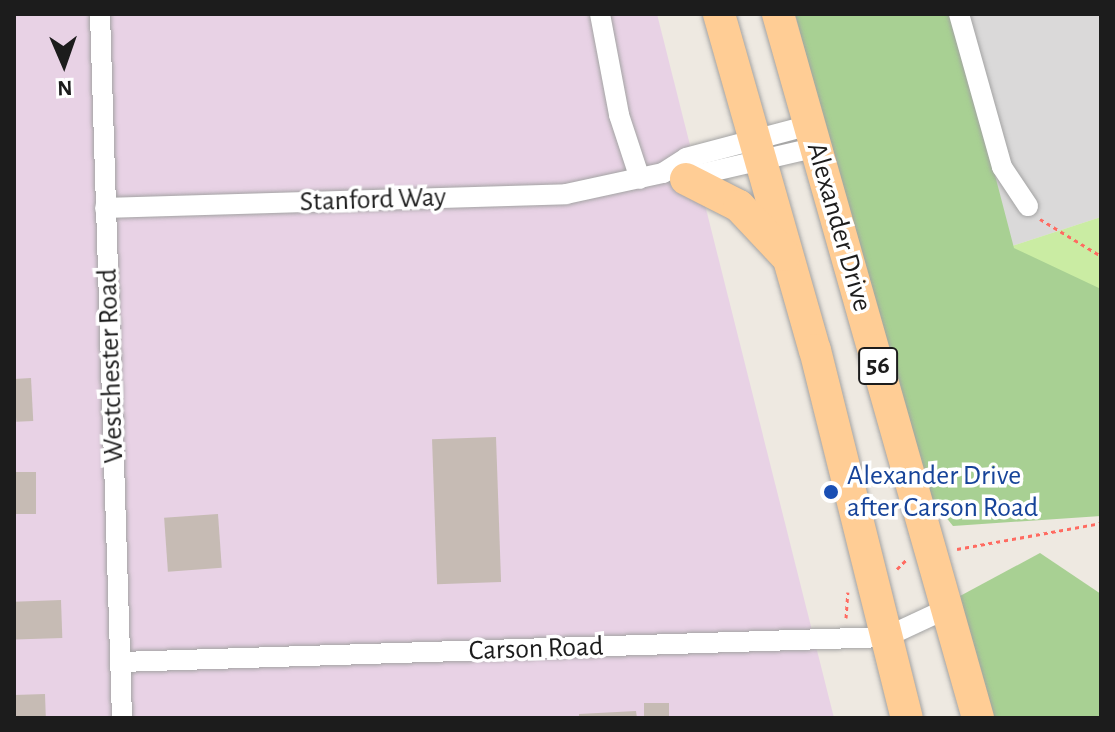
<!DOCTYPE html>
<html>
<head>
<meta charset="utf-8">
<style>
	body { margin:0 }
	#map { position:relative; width:1115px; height:732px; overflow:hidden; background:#eee9e1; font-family:"Alegreya Sans",sans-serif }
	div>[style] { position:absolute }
	.residential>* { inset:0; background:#dad9d9 }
	.industrial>* { inset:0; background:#e8d2e5 }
	.grass>* { inset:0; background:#caeca3 }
	.forest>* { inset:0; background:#a8d093 }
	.building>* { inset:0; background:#c6bbb4; transform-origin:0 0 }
	.path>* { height:3px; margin-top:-1.5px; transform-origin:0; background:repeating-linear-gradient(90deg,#ff6b61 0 4px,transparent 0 8px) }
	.roads { filter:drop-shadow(0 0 2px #a3a3a3) drop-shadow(0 0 2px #a3a3a3) }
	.minor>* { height:20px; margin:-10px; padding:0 10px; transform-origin:10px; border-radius:10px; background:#fff }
	.primary>* { height:32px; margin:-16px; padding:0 16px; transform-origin:16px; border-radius:16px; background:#ffcd95 }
	.dots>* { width:22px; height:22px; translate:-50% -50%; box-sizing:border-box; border:4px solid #fff; border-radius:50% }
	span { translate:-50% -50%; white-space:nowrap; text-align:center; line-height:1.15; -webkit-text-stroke:7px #fff; paint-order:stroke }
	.shield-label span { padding:2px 6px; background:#fff; border:2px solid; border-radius:6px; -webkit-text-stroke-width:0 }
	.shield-label { font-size:26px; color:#1c1c1c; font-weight:700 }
	.street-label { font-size:28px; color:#1c1c1c }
	.transit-label { font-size:28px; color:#164399 }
	.left { translate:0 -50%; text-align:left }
	.frame { position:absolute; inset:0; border:16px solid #1c1c1c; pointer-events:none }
	.north { position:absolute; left:24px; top:24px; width:80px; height:80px; -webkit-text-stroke:6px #fff; paint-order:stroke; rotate:178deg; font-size:22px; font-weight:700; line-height:32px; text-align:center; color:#1c1c1c }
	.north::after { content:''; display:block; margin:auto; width:28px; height:36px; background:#1c1c1c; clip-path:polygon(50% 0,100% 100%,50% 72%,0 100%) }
</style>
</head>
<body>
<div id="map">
	<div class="residential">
		<i style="clip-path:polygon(942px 14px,1101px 14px,1101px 217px,1009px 247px)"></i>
	</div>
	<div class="industrial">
		<i style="clip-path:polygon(14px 14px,657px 14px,834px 718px,14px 718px)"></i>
	</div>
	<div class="grass">
		<i style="clip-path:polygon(1101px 217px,1101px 308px,1009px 247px)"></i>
	</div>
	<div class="forest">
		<i style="clip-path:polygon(795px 14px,953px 14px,1014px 248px,1101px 289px,1101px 516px,953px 526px,921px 486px)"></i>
		<i style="clip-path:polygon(1040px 553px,1101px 594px,1101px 718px,986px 718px,960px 596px)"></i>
	</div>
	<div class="building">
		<i style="left:31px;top:378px;width:43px;height:17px;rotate:87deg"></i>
		<i style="left:496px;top:437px;width:145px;height:64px;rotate:88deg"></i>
		<i style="left:14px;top:472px;width:22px;height:42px"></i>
		<i style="left:218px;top:514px;width:54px;height:54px;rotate:86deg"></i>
		<i style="left:61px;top:600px;width:38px;height:47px;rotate:88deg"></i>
		<i style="left:45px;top:694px;width:24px;height:31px;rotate:88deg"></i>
		<i style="left:669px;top:703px;width:15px;height:25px;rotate:90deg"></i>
		<i style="clip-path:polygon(636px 711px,637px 718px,579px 718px,579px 714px)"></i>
	</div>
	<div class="path">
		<i style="left:1040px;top:219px;width:71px;rotate:31.2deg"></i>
		<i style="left:957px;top:549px;width:146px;rotate:-10.2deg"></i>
		<i style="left:897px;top:569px;width:14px;rotate:-45deg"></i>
		<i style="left:846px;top:618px;width:26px;rotate:-86deg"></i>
	</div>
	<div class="roads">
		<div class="minor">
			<i style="left:100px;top:14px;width:704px;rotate:88.21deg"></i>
			<i style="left:600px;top:14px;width:103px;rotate:79.3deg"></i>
			<i style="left:619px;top:115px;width:67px;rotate:71.8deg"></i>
			<i style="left:959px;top:14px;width:159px;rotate:74.3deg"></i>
			<i style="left:1002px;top:167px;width:47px;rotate:56.3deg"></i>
			<i style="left:684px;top:178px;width:137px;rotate:-13.1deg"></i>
			<i style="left:105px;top:208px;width:461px;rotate:-1.7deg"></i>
			<i style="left:566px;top:194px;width:99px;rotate:-12.2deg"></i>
			<i style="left:663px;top:173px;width:27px;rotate:-33deg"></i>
			<i style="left:686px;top:158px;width:128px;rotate:-14.9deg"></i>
			<i style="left:121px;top:662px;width:765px;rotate:-1.87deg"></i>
			<i style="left:886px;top:637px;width:64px;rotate:-25deg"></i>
		</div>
		<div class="primary">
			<i style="left:719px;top:14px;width:349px;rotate:74.1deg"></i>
			<i style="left:815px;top:350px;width:379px;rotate:76deg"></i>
			<i style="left:778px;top:14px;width:732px;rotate:74.14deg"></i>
			<i style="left:686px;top:179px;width:59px;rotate:27deg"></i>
			<i style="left:739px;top:206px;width:67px;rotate:46.8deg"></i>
		</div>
	</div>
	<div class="dots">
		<i style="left:831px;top:492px;background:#1a4fb4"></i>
	</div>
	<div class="shield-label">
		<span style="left:878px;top:366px">56</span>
	</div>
	<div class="street-label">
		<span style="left:373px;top:200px;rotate:-2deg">Stanford Way</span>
		<span style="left:839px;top:227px;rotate:74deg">Alexander Drive</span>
		<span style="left:111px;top:366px;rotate:-92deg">Westchester Road</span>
		<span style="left:536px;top:649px;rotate:-2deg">Carson Road</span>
	</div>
	<div class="transit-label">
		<span class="left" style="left:847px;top:492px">Alexander Drive<br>after Carson Road</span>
	</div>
	<div class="frame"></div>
	<div class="north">N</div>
</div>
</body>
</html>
